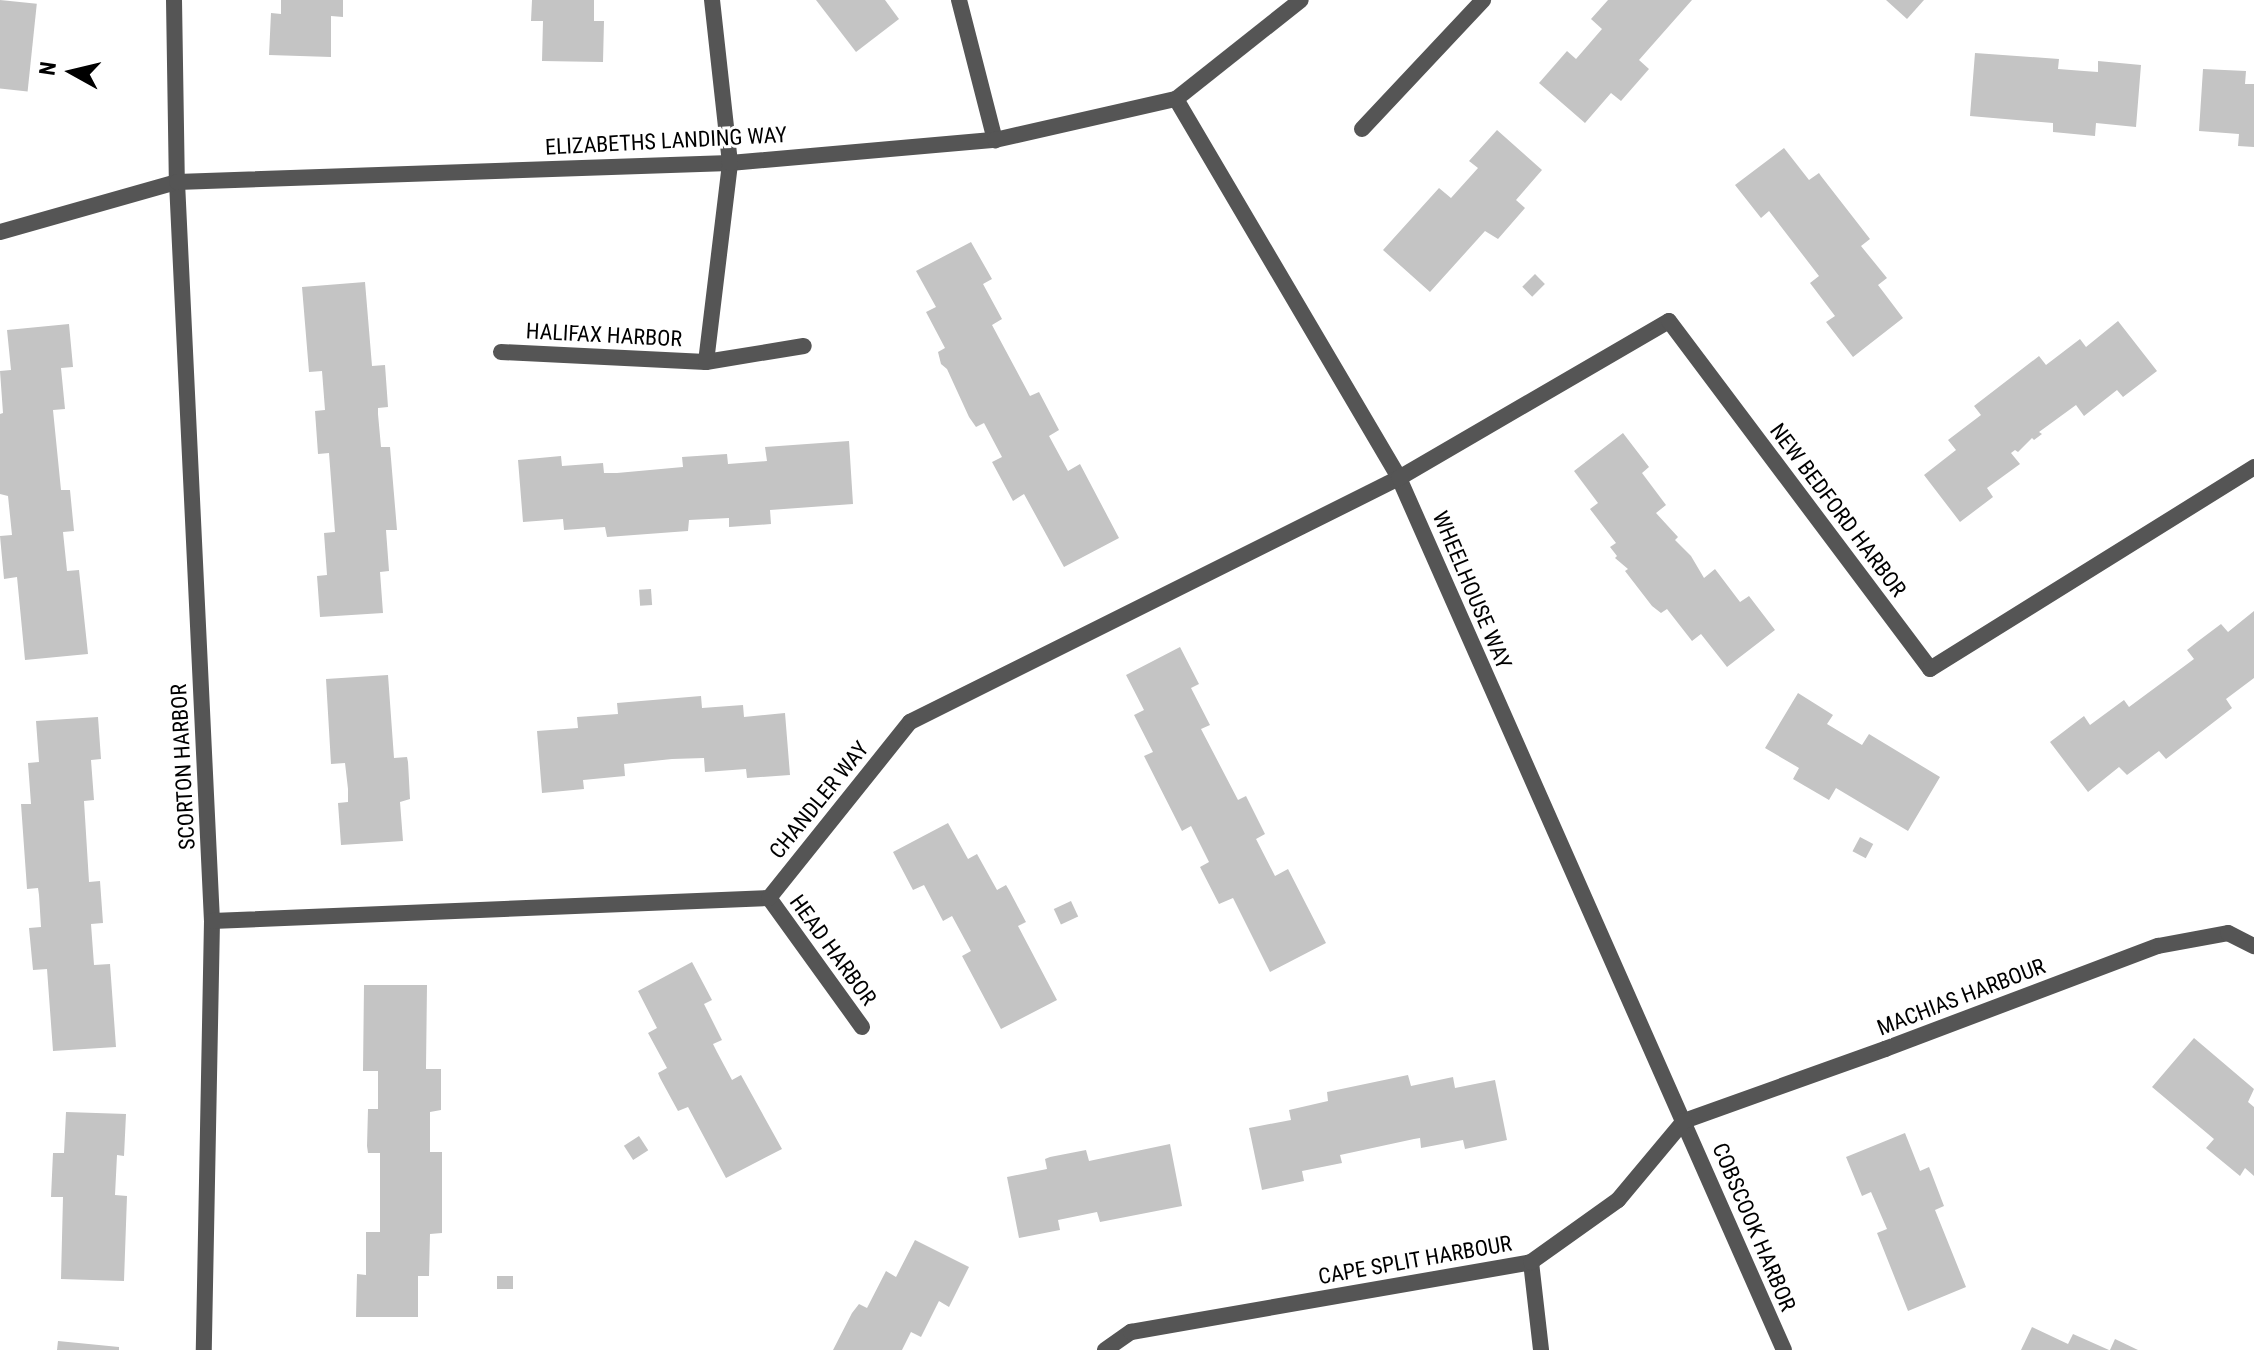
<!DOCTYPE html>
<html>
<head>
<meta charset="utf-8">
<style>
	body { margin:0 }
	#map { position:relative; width:2254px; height:1350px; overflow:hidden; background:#fff; font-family:"Roboto Condensed",sans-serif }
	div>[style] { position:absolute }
	.building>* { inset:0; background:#c4c4c4; transform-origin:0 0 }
	.street>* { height:16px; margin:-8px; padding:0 8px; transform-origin:8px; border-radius:8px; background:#555 }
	span { translate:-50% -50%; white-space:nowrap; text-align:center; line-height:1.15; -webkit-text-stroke:6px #fff; paint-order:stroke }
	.street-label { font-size:22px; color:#000 }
	.north { position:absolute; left:32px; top:32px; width:80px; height:80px; -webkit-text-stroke:6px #fff; paint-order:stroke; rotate:278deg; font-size:22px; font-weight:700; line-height:32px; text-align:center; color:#000 }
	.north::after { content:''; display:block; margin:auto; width:28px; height:36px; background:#000; clip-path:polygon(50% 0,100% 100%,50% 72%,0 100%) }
</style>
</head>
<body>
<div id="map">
	<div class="building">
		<i style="left:0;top:0;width:37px;height:88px;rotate:6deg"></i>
		<i style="clip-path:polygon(281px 0,343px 0,343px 17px,331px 16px,331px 57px,269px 55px,271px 13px,281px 14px)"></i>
		<i style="clip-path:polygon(532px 0,594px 0,594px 21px,604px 21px,603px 62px,542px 61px,543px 21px,531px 21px)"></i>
		<i style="clip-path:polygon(816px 0,885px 0,899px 19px,856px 52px)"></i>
		<i style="clip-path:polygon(1608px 0,1692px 0,1639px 60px,1649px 69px,1621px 101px,1611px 93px,1585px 123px,1539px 83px,1567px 51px,1576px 59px,1602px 29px,1591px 19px)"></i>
		<i style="clip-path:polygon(1886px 0,1924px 0,1907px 19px)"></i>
		<i style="clip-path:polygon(1975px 53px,2059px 59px,2058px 69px,2084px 71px,2098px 72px,2098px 61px,2141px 65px,2136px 127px,2096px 123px,2095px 136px,2053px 132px,2053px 123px,1970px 116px)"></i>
		<i style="clip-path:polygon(2203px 69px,2246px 71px,2245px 84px,2254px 84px,2254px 147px,2238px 146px,2239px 134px,2199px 131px)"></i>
		<i style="clip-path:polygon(1497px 130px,1542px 170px,1516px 200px,1525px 208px,1498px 239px,1485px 231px,1430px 292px,1383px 250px,1439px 188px,1451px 198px,1478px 168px,1469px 161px)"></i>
		<i style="clip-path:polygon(1784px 148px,1809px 180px,1819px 173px,1821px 176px,1870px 239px,1861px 246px,1887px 278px,1878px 285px,1903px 318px,1853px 357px,1826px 322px,1835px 316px,1810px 283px,1819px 276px,1769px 211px,1761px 218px,1735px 185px)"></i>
		<i style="clip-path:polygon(971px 242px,992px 279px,983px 284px,1002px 319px,992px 325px,1030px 396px,1039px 392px,1059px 430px,1049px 436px,1068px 471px,1080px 464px,1119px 538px,1064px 567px,1024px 494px,1013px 501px,992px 462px,1002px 457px,984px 423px,976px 427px,969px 417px,947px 369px,941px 364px,938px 352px,945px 348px,926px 312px,936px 307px,916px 271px)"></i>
		<i style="left:1535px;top:274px;width:14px;height:18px;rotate:45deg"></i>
		<i style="clip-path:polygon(365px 282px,372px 366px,385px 365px,388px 407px,378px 408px,378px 414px,381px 447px,390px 447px,397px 530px,386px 530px,389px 571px,380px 572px,383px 613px,320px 617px,317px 576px,327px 575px,324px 533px,335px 532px,329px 453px,318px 454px,315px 411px,325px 410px,322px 371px,309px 372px,302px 287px)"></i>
		<i style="clip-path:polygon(2118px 321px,2157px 371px,2123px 397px,2117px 390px,2084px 416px,2076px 405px,2039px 432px,2042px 434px,2034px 440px,2032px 438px,2018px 452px,2015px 450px,2011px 453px,2020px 464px,1987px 488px,1993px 497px,1960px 522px,1924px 475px,1956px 450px,1948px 440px,1981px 415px,1974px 406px,2039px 356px,2046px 365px,2080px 339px,2086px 347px)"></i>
		<i style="clip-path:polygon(69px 324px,73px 367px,61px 368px,65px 409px,53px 410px,61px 490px,70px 490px,74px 531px,63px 532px,67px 571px,79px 570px,88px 654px,25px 660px,17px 577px,4px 579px,0 536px,12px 535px,8px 496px,0 494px,0 414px,3px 413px,0 371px,11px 370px,7px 330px)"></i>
		<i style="clip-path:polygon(1623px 433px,1649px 467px,1642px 473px,1666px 505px,1656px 513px,1678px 537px,1675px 540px,1691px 556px,1704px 578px,1715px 569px,1740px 602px,1749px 596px,1775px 630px,1727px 667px,1701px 634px,1692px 641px,1667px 609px,1661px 613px,1652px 606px,1625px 571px,1628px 569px,1615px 558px,1617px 556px,1610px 547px,1616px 543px,1590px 509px,1598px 503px,1574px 471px)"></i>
		<i style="clip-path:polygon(849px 441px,853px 504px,770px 510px,771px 524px,729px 527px,729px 518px,689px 520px,688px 531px,607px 537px,605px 527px,564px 530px,563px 519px,523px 522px,518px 460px,561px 456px,562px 466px,603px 463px,604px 473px,617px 473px,683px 467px,682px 457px,727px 454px,728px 464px,767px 461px,765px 447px)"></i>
		<i style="left:651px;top:589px;width:16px;height:12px;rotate:86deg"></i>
		<i style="clip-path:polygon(2254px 611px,2254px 678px,2226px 699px,2232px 708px,2166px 759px,2159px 751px,2127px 775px,2119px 767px,2088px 792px,2050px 742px,2084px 716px,2090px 725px,2124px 700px,2129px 707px,2194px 659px,2187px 650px,2197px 642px,2221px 624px,2228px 632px)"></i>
		<i style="clip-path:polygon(1180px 647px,1199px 684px,1191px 688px,1210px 725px,1201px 729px,1238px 800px,1246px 796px,1265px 834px,1256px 839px,1275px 876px,1288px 869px,1326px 943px,1270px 972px,1233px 898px,1219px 904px,1200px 867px,1209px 862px,1191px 826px,1182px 831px,1144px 756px,1153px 752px,1134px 715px,1144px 710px,1126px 675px)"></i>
		<i style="clip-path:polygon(388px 675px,394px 758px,407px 757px,408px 762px,410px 799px,400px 802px,403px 841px,341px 845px,338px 803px,348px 802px,348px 789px,345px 763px,331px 764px,326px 679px)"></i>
		<i style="clip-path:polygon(1798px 693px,1833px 715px,1827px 724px,1862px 745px,1869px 734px,1940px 777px,1908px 831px,1836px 788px,1829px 800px,1793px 779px,1799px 768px,1765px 748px)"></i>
		<i style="clip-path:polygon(701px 696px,702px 708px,743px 705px,744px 717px,785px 713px,790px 775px,747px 778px,746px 769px,705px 772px,704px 758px,672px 759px,624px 764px,625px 776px,583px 780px,584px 789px,542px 793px,537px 731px,578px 728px,577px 717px,618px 714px,617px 703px)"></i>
		<i style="clip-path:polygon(98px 717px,101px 759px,91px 760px,94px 800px,84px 801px,89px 882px,100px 881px,103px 923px,91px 924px,94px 965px,110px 964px,116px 1047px,53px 1051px,47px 969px,33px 970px,29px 928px,41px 927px,39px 895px,38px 888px,27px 889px,21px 804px,31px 804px,28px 763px,39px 762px,36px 721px)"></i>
		<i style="clip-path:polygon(948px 823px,968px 859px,977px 854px,997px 890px,1006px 885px,1009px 890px,1026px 922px,1018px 926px,1057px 1000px,1001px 1029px,962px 956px,971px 951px,952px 916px,943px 921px,924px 885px,913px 890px,893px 852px)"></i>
		<i style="left:1860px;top:837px;width:15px;height:16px;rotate:28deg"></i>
		<i style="left:1071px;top:901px;width:17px;height:19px;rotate:65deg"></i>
		<i style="clip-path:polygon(692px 962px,712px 1000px,704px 1004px,722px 1040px,713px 1044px,717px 1052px,732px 1080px,741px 1075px,782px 1149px,726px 1178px,688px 1107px,678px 1111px,660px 1078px,658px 1073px,667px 1068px,648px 1033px,657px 1028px,638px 991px)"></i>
		<i style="clip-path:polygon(364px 985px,427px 985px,426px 1069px,441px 1069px,441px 1110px,430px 1112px,430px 1152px,442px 1152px,442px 1233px,430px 1234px,429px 1276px,418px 1276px,418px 1317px,356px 1317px,357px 1274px,366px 1275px,366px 1232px,380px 1232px,380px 1153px,368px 1153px,367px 1146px,368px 1109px,378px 1109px,378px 1071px,363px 1071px)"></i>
		<i style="clip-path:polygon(2194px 1038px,2254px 1089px,2248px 1102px,2254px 1107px,2254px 1176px,2245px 1168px,2240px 1176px,2206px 1148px,2214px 1139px,2152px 1087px)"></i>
		<i style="clip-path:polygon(1408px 1075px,1411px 1086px,1453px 1077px,1455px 1088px,1495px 1080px,1507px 1140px,1465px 1149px,1463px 1140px,1421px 1148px,1420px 1138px,1414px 1139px,1340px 1155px,1342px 1163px,1302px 1171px,1304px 1181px,1262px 1190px,1249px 1128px,1291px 1120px,1289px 1110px,1328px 1101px,1327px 1092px)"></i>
		<i style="clip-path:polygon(66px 1112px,126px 1114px,124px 1156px,117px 1155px,115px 1195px,127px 1196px,124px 1281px,61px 1279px,63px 1197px,51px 1197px,53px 1153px,64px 1153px)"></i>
		<i style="clip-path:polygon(1905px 1133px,1920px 1171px,1929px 1167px,1931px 1172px,1944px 1206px,1935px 1210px,1966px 1287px,1908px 1311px,1877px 1233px,1887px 1229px,1871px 1192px,1862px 1196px,1846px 1157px)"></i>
		<i style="left:639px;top:1136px;width:17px;height:18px;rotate:57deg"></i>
		<i style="clip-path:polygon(1170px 1144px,1182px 1206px,1100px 1222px,1097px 1212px,1058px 1220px,1060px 1230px,1019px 1238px,1007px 1177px,1047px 1169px,1045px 1159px,1050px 1157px,1086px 1150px,1089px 1161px)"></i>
		<i style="clip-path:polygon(915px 1240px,969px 1267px,949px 1307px,939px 1301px,921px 1337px,911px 1332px,902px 1350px,833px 1350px,852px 1313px,859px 1304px,867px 1308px,886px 1271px,896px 1277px)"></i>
		<i style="left:513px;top:1276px;width:13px;height:16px;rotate:90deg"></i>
		<i style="clip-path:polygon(2032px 1327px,2068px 1344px,2073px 1334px,2109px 1350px,2021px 1350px)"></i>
		<i style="clip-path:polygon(2115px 1339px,2138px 1350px,2110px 1350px)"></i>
		<i style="clip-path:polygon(58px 1341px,119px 1347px,119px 1350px,57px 1350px)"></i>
	</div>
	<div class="street">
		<i style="left:174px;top:0;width:182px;rotate:89.1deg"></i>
		<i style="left:177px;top:182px;width:740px;rotate:87.29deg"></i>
		<i style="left:212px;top:921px;width:429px;rotate:91.1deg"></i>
		<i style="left:959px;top:0;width:145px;rotate:75.6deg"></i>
		<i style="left:1176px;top:99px;width:440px;rotate:59.5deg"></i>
		<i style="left:1399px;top:478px;width:953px;rotate:66.18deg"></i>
		<i style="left:1362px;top:129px;width:177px;rotate:-46.8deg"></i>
		<i style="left:0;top:232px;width:184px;rotate:-15.8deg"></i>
		<i style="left:177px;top:182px;width:553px;rotate:-1.97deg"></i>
		<i style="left:730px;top:163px;width:266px;rotate:-5deg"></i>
		<i style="left:995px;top:140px;width:186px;rotate:-12.8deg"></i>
		<i style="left:1176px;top:99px;width:159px;rotate:-38.4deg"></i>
		<i style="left:501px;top:352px;width:205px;rotate:2.8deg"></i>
		<i style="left:706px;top:362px;width:99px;rotate:-9.3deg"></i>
		<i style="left:706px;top:362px;width:200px;rotate:-83.1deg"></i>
		<i style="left:730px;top:163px;width:164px;rotate:-96.3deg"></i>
		<i style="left:769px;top:898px;width:159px;rotate:54.2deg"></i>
		<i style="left:212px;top:921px;width:557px;rotate:-2.36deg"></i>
		<i style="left:769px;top:898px;width:226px;rotate:-51.3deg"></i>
		<i style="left:910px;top:722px;width:546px;rotate:-26.52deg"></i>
		<i style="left:1399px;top:478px;width:312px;rotate:-30.2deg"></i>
		<i style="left:1669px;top:321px;width:435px;rotate:53.1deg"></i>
		<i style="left:1930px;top:669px;width:382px;rotate:-31.9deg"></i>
		<i style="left:1684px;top:1121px;width:214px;rotate:-19.7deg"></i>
		<i style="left:1885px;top:1049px;width:292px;rotate:-20.7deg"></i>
		<i style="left:2158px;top:946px;width:71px;rotate:-10.5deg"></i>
		<i style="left:2228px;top:933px;width:29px;rotate:27deg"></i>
		<i style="left:1531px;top:1262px;width:89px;rotate:83.5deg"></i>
		<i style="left:1105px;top:1350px;width:32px;rotate:-35deg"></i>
		<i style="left:1131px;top:1332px;width:406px;rotate:-9.9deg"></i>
		<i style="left:1531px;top:1262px;width:107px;rotate:-35.5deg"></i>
		<i style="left:1618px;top:1200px;width:103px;rotate:-50.1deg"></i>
	</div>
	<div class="street-label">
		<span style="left:666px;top:141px;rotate:-3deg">ELIZABETHS LANDING WAY</span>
		<span style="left:604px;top:335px;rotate:3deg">HALIFAX HARBOR</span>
		<span style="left:1838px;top:510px;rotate:53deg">NEW BEDFORD HARBOR</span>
		<span style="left:1472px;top:590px;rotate:67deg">WHEELHOUSE WAY</span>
		<span style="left:183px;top:767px;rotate:-93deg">SCORTON HARBOR</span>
		<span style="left:819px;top:800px;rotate:-51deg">CHANDLER WAY</span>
		<span style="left:833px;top:950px;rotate:54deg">HEAD HARBOR</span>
		<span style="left:1961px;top:997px;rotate:-21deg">MACHIAS HARBOUR</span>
		<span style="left:1754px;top:1227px;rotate:67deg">COBSCOOK HARBOR</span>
		<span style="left:1415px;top:1260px;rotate:-10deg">CAPE SPLIT HARBOUR</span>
	</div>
	<div class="north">N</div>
</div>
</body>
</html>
